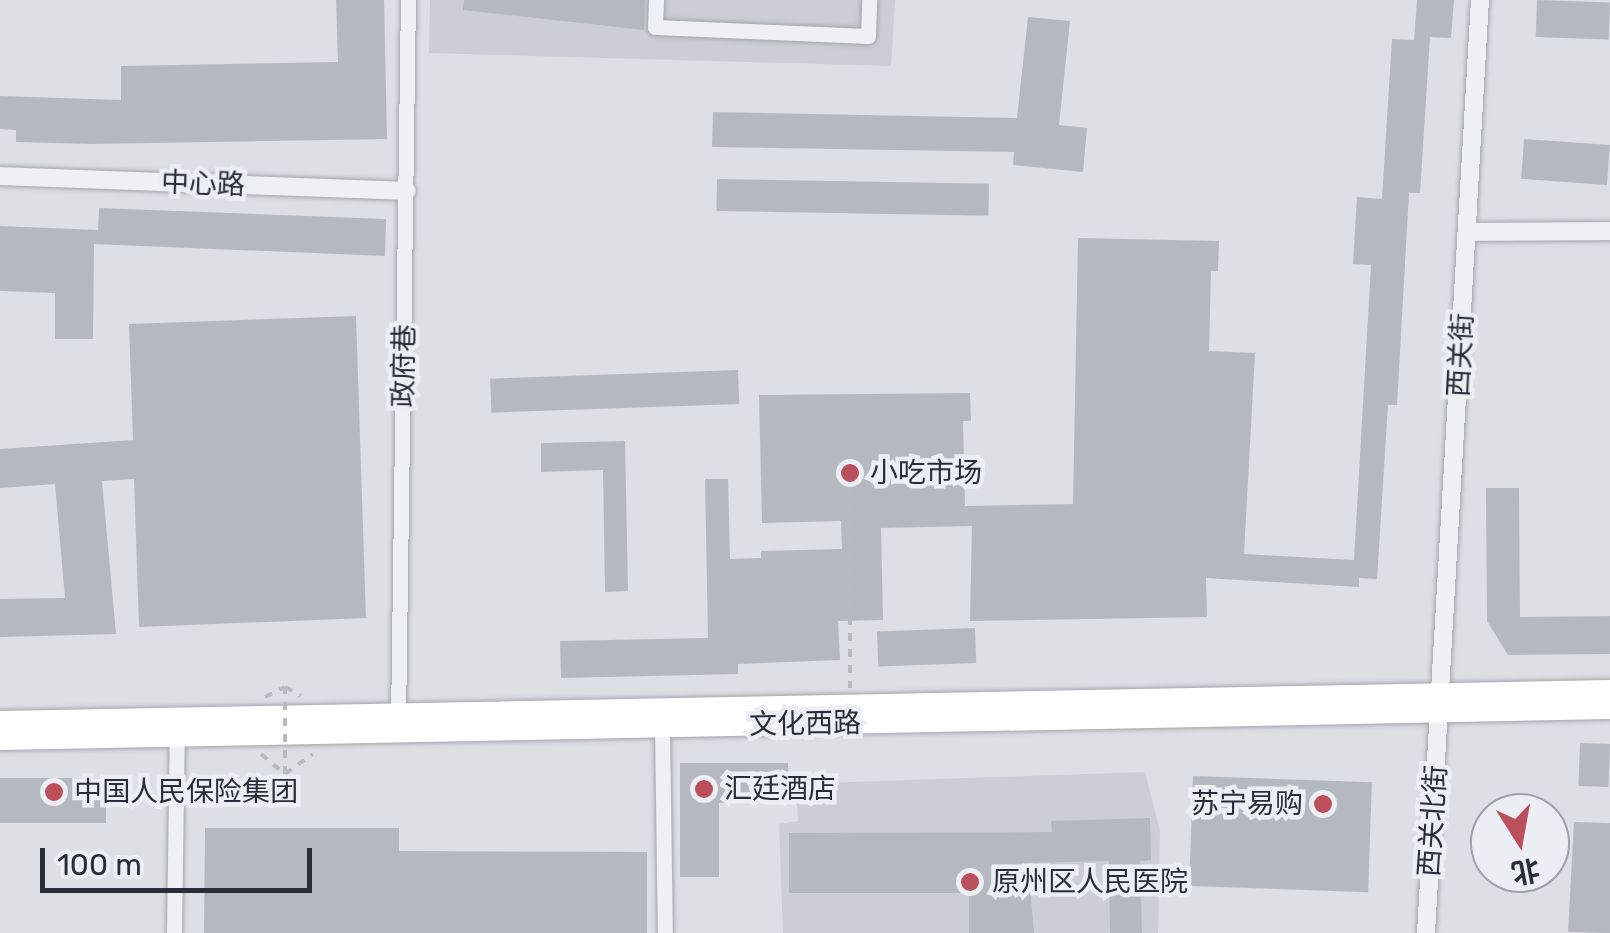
<!DOCTYPE html>
<html>
<head>
<meta charset="utf-8">
<style>
	body { margin:0 }
	#map { position:relative; width:1610px; height:933px; overflow:hidden; background:#dcdfe4; font-family:Rubik,"Noto Sans SC",sans-serif }
	div>[style] { position:absolute }
	.built>* { inset:0; background:#cbced5 }
	.building>* { inset:0; background:#b4b9c0; transform-origin:0 0 }
	.path>* { height:4px; margin-top:-2px; transform-origin:0; background:repeating-linear-gradient(90deg,#b7babf 0 8px,transparent 0 16px) }
	.roads { filter:drop-shadow(0 0 2px #a2a6ad) drop-shadow(0 0 2px #a2a6ad) }
	.minor>* { height:15px; margin:-7.5px; padding:0 7.5px; transform-origin:7.5px; border-radius:7.5px; background:#eef0f3 }
	.tertiary>* { height:18px; margin:-9px; padding:0 9px; transform-origin:9px; border-radius:9px; background:#eef0f3 }
	.secondary>* { height:20px; margin:-10px; padding:0 10px; transform-origin:10px; border-radius:10px; background:#fff }
	.path-bridge>* { height:4px; margin-top:-2px; transform-origin:0; background:repeating-linear-gradient(90deg,#b7babf 0 8px,transparent 0 16px) }
	.dots>* { width:28px; height:28px; translate:-50% -50%; box-sizing:border-box; border:5px solid #ebeef2; border-radius:50% }
	span { translate:-50% -50%; white-space:nowrap; text-align:center; line-height:1.15; -webkit-text-stroke:9px #ebeef2; paint-order:stroke }
	.street-label { font-size:28px; color:#282e39 }
	.poi-label { font-size:28px; color:#282e39 }
	.left { translate:0 -50%; text-align:left }
	.right { translate:-100% -50%; text-align:right }
	.north { position:absolute; left:1470px; top:793px; width:100px; height:100px; box-sizing:border-box; background:#ebeef2; border:2px solid #9da1a8; border-radius:50%; rotate:169deg; font-size:28px; font-weight:700; line-height:40px; text-align:center; color:#282e39 }
	.north::after { content:''; display:block; margin:auto; width:35px; height:45px; background:#bc4f5c; clip-path:polygon(50% 0,100% 100%,50% 72%,0 100%) }
	.scale { position:absolute; left:40px; top:848px; width:272px; height:45px; box-sizing:border-box; border:5px solid #282e39; border-top:0; padding-left:12px; font-size:30px; line-height:35px; white-space:nowrap; color:#282e39; -webkit-text-stroke:8px #ebeef2; paint-order:stroke }
</style>
</head>
<body>
<div id="map">
	<div class="built">
		<i style="clip-path:polygon(430px 0,895px 0,891px 66px,429px 53px)"></i>
		<i style="clip-path:polygon(1145px 772px,1160px 831px,1158px 933px,783px 933px,779px 824px,798px 821px,796px 784px)"></i>
	</div>
	<div class="building">
		<i style="clip-path:polygon(336px 0,384px 0,387px 139px,91px 144px,16px 142px,16px 130px,0 129px,0 96px,121px 100px,121px 66px,338px 62px)"></i>
		<i style="clip-path:polygon(464px 0,645px 0,644px 30px,463px 10px)"></i>
		<i style="clip-path:polygon(1417px 0,1454px 0,1451px 38px,1430px 37px,1420px 193px,1409px 193px,1397px 405px,1388px 405px,1377px 579px,1359px 578px,1359px 587px,1206px 578px,1207px 617px,970px 621px,972px 526px,881px 528px,883px 620px,838px 621px,840px 660px,738px 664px,738px 674px,561px 678px,560px 641px,708px 638px,705px 479px,728px 479px,730px 559px,761px 558px,761px 551px,842px 549px,841px 521px,762px 523px,759px 395px,970px 393px,971px 421px,963px 421px,965px 506px,1073px 504px,1078px 238px,1219px 241px,1218px 271px,1211px 271px,1209px 351px,1255px 353px,1244px 554px,1354px 560px,1371px 265px,1353px 264px,1357px 197px,1382px 199px,1392px 39px,1414px 40px)"></i>
		<i style="left:1537px;top:0;width:73px;height:37px;rotate:2deg"></i>
		<i style="clip-path:polygon(1028px 17px,1070px 21px,1059px 125px,1087px 128px,1083px 172px,1013px 165px,1014px 152px,712px 147px,713px 112px,1017px 118px)"></i>
		<i style="left:1524px;top:139px;width:86px;height:40px;rotate:4deg"></i>
		<i style="left:717px;top:179px;width:272px;height:32px;rotate:1deg"></i>
		<i style="clip-path:polygon(99px 208px,386px 219px,385px 256px,94px 244px,93px 339px,55px 339px,55px 293px,0 291px,0 226px,98px 230px)"></i>
		<i style="clip-path:polygon(356px 316px,366px 618px,139px 627px,134px 479px,102px 481px,116px 634px,0 637px,0 599px,65px 598px,55px 484px,0 488px,0 449px,133px 440px,129px 324px)"></i>
		<i style="left:738px;top:370px;width:34px;height:248px;rotate:88deg"></i>
		<i style="clip-path:polygon(625px 441px,628px 591px,605px 592px,603px 470px,541px 472px,541px 443px)"></i>
		<i style="clip-path:polygon(1486px 488px,1519px 488px,1520px 617px,1610px 616px,1610px 654px,1508px 655px,1487px 621px)"></i>
		<i style="left:975px;top:628px;width:35px;height:98px;rotate:88deg"></i>
		<i style="left:1580px;top:743px;width:30px;height:43px;rotate:2deg"></i>
		<i style="clip-path:polygon(680px 763px,788px 763px,789px 803px,719px 803px,719px 877px,680px 877px)"></i>
		<i style="left:1193px;top:776px;width:179px;height:110px;rotate:2deg"></i>
		<i style="left:0;top:778px;width:106px;height:45px"></i>
		<i style="clip-path:polygon(1150px 818px,1151px 860px,1140px 861px,1142px 933px,1110px 933px,1109px 861px,1028px 863px,1034px 933px,969px 933px,969px 893px,789px 893px,789px 833px,1052px 832px,1051px 821px)"></i>
		<i style="clip-path:polygon(1574px 822px,1610px 823px,1610px 933px,1568px 932px)"></i>
		<i style="clip-path:polygon(205px 828px,399px 828px,399px 851px,647px 852px,647px 933px,204px 933px)"></i>
	</div>
	<div class="path">
		<i style="left:850px;top:473px;width:215px;rotate:90deg"></i>
		<i style="left:265px;top:697px;width:22px;rotate:-27deg"></i>
		<i style="left:285px;top:687px;width:18px;rotate:29deg"></i>
		<i style="left:261px;top:754px;width:31px;rotate:40deg"></i>
		<i style="left:285px;top:774px;width:34px;rotate:-36deg"></i>
	</div>
	<div class="roads">
		<div class="minor">
			<i style="left:656px;top:0;width:27px;rotate:92deg"></i>
			<i style="left:655px;top:27px;width:213px;rotate:2.4deg"></i>
			<i style="left:868px;top:36px;width:36px;rotate:-88deg"></i>
			<i style="left:398px;top:721px;width:721px;rotate:-89.21deg"></i>
			<i style="left:662px;top:727px;width:206px;rotate:89.2deg"></i>
			<i style="left:174px;top:933px;width:206px;rotate:-89.2deg"></i>
		</div>
		<div class="tertiary">
			<i style="left:0;top:176px;width:407px;rotate:2.1deg"></i>
			<i style="left:1468px;top:232px;width:142px;rotate:-0.4deg"></i>
			<i style="left:1426px;top:933px;width:935px;rotate:-86.69deg"></i>
		</div>
		<div class="secondary">
			<i style="left:0;top:721px;width:1610px;rotate:-1.1deg"></i>
			<i style="left:0;top:740px;width:1610px;rotate:-1.1deg"></i>
		</div>
	</div>
	<div class="path-bridge">
		<i style="left:285px;top:774px;width:87px;rotate:-90deg"></i>
	</div>
	<div class="dots">
		<i style="left:850px;top:473px;background:#bc4f5c"></i>
		<i style="left:704px;top:789px;background:#bc4f5c"></i>
		<i style="left:54px;top:792px;background:#bc4f5c"></i>
		<i style="left:1323px;top:804px;background:#bc4f5c"></i>
		<i style="left:970px;top:882px;background:#bc4f5c"></i>
	</div>
	<div class="street-label">
		<span style="left:203px;top:184px;rotate:2deg">中心路</span>
		<span style="left:1461px;top:355px;rotate:-87deg">西关街</span>
		<span style="left:404px;top:366px;rotate:-89deg">政府巷</span>
		<span style="left:805px;top:724px;rotate:-1deg">文化西路</span>
		<span style="left:1433px;top:821px;rotate:-86deg">西关北街</span>
	</div>
	<div class="poi-label">
		<span class="left" style="left:870px;top:473px">小吃市场</span>
		<span class="left" style="left:724px;top:789px">汇廷酒店</span>
		<span class="left" style="left:74px;top:792px">中国人民保险集团</span>
		<span class="right" style="left:1303px;top:804px">苏宁易购</span>
		<span class="left" style="left:992px;top:882px">原州区人民医院</span>
	</div>
	<div class="north">北</div>
	<div class="scale">100 m</div>
</div>
</body>
</html>
